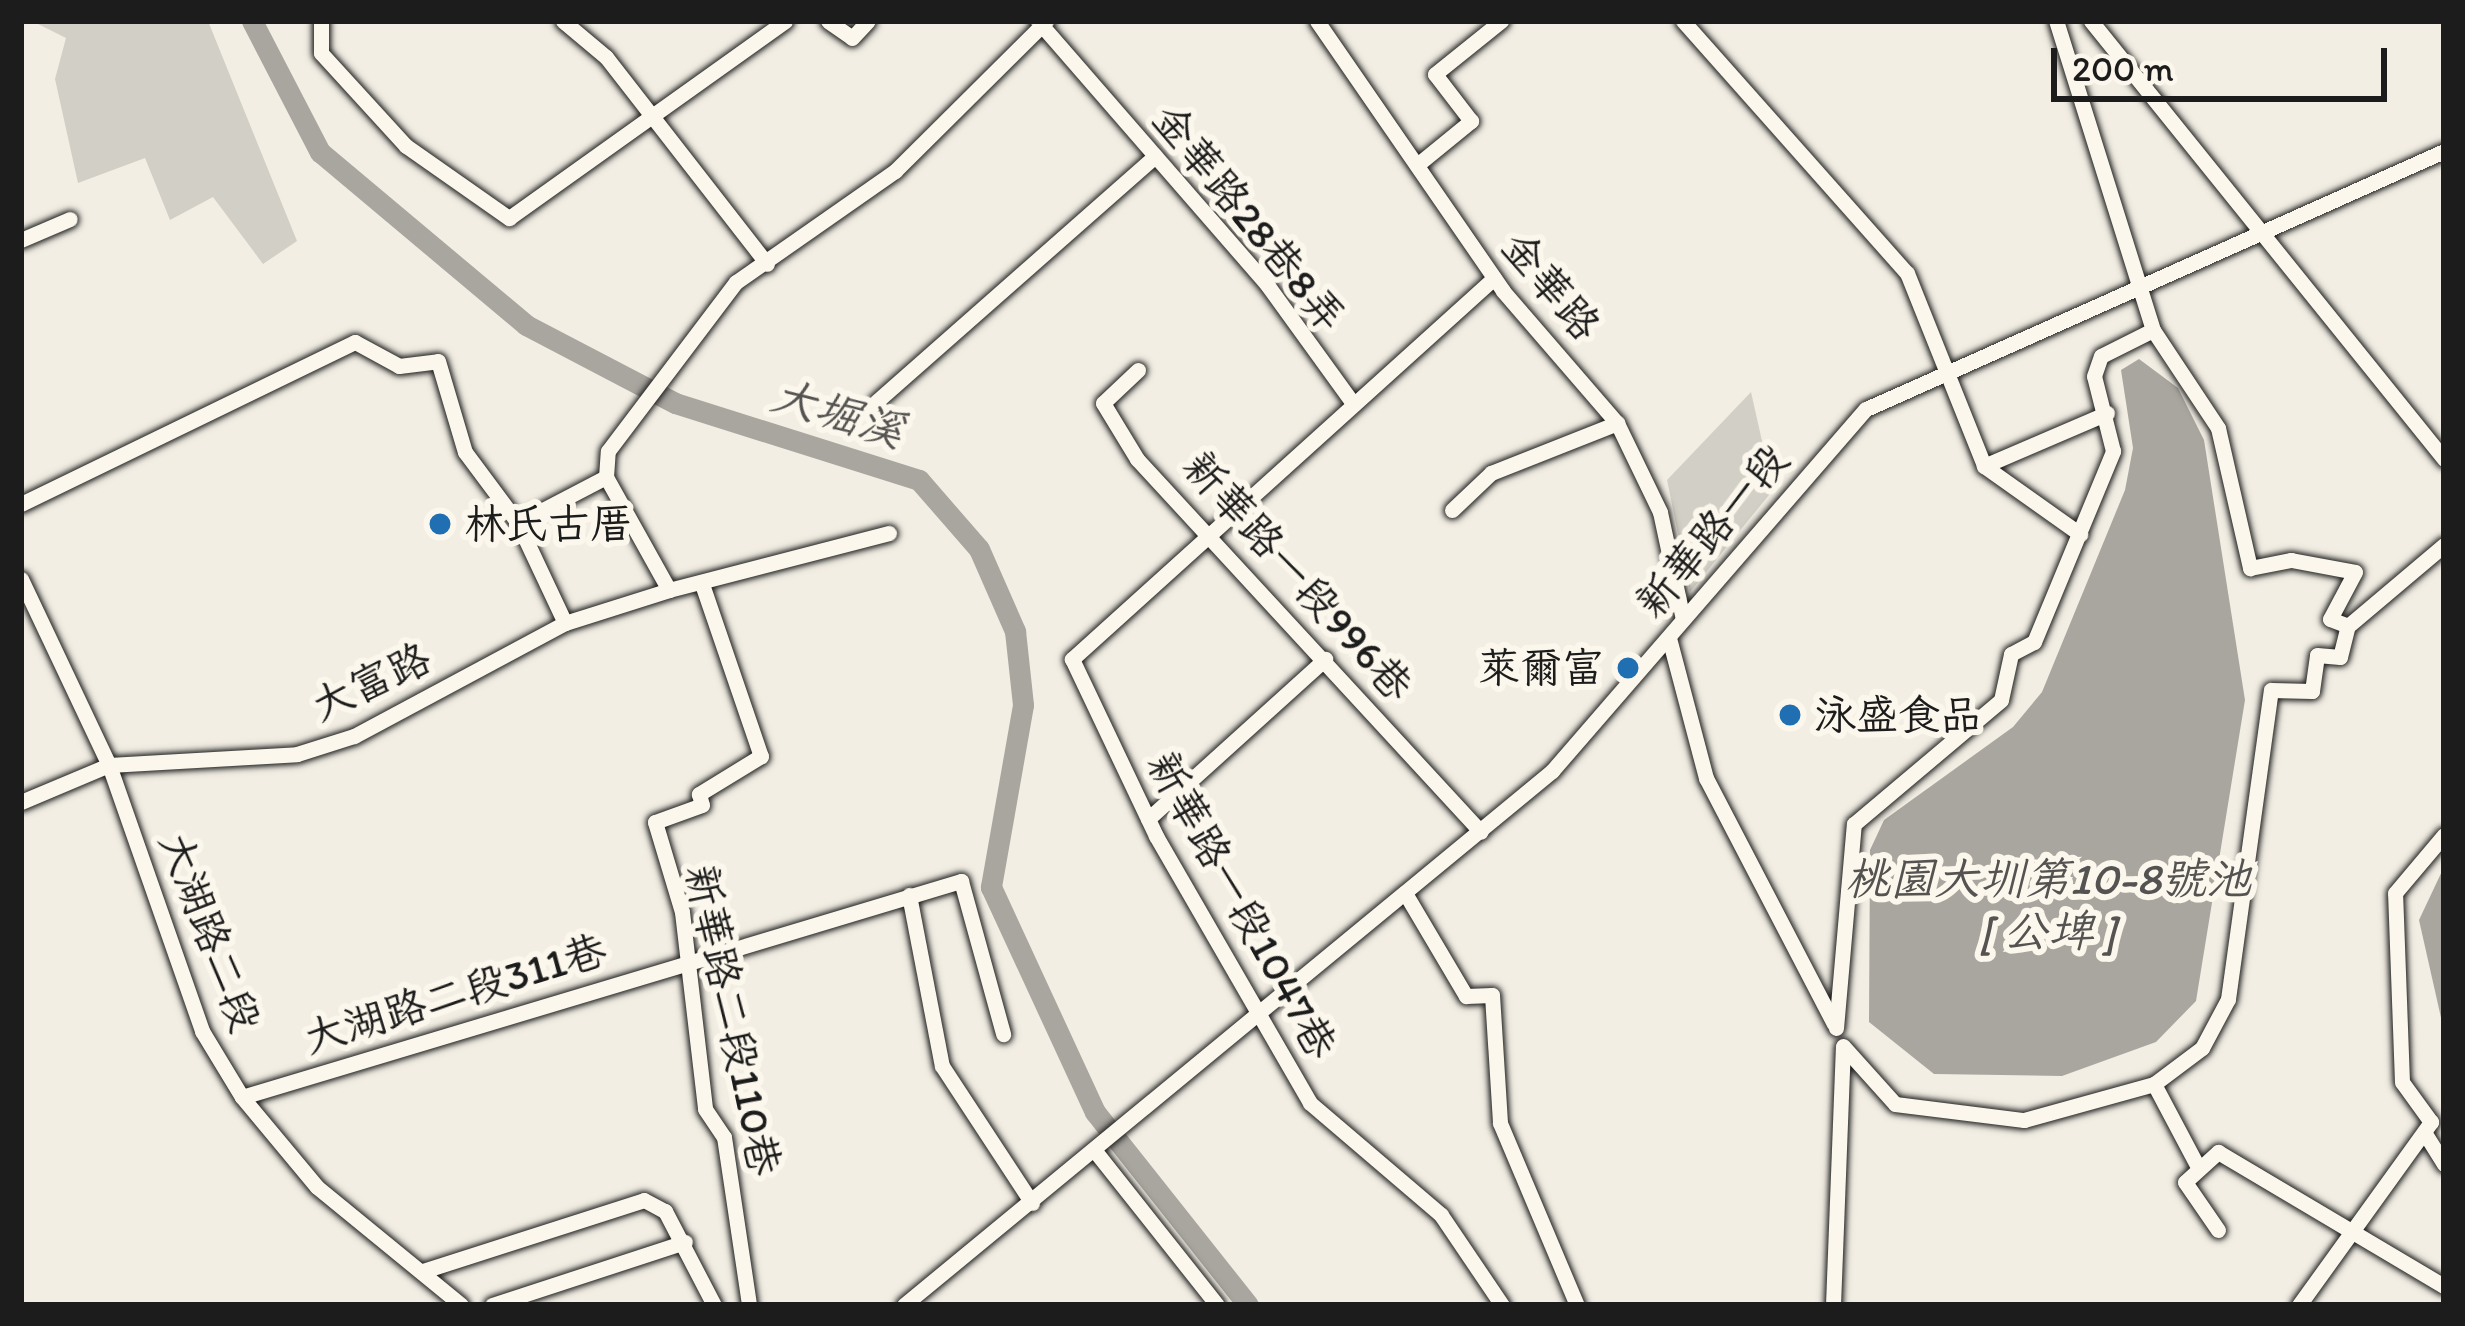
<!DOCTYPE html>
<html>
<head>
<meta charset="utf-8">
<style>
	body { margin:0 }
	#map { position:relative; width:2465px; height:1326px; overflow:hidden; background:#f2eee4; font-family:Itim,"LXGW WenKai TC",sans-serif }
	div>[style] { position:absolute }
	.green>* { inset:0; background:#d2cfc6 }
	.water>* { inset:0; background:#a9a6a0 }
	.river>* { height:21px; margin:-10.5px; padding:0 10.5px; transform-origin:10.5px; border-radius:10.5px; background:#a9a6a0 }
	.roads { filter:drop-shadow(0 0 3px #1c1c1c) drop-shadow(0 0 3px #1c1c1c) }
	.minor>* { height:15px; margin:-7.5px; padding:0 7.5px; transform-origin:7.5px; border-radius:7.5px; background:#fbf7ec }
	.dots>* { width:33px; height:33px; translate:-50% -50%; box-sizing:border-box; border:6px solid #fbf7ec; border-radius:50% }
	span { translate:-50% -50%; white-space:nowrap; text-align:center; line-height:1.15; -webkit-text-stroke:12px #fbf7ec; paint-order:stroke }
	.street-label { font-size:42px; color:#1c1c1c }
	.poi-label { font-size:42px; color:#1c1c1c }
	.left { translate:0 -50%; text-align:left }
	.right { translate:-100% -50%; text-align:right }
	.water-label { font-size:45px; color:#545351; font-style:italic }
	.frame { position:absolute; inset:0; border:24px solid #1c1c1c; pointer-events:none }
	.scale { position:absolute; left:2051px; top:48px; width:336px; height:54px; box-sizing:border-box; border:6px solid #1c1c1c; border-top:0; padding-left:15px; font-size:36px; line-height:42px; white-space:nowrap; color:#1c1c1c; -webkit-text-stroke:9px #fbf7ec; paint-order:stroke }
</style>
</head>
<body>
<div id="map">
	<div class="green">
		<i style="clip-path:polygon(32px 21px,208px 21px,297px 241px,263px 264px,213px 197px,170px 220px,145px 158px,78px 183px,55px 79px,66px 38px)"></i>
		<i style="clip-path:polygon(1751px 392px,1773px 490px,1690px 592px,1667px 480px)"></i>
	</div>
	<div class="water">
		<i style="clip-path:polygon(2139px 359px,2178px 388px,2204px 440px,2245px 700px,2196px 1001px,2156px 1042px,2062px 1076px,1934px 1074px,1869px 1022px,1870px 850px,1884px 820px,2013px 727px,2042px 692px,2125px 490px,2133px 448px,2121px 370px)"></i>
		<i style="clip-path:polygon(2444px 867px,2444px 1031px,2419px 920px)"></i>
	</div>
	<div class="river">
		<i style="left:252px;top:21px;width:148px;rotate:62.6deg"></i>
		<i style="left:320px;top:152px;width:269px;rotate:40deg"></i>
		<i style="left:526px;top:325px;width:168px;rotate:27.6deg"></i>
		<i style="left:675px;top:403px;width:256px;rotate:17.5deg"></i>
		<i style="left:919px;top:480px;width:91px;rotate:49deg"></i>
		<i style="left:979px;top:549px;width:90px;rotate:66.3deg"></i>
		<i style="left:1015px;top:631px;width:74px;rotate:83.8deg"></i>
		<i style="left:1023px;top:705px;width:185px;rotate:100deg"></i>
		<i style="left:991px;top:887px;width:248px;rotate:65.2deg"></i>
		<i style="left:1095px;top:1112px;width:246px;rotate:51.6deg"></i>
	</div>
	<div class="roads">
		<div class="minor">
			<i style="left:321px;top:21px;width:32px;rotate:90deg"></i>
			<i style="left:321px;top:53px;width:126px;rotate:47.6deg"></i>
			<i style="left:406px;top:146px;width:126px;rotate:35deg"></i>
			<i style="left:509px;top:218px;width:339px;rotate:-35.5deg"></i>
			<i style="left:563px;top:21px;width:56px;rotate:39.9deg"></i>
			<i style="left:606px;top:57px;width:262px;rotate:52.1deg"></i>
			<i style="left:828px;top:21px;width:29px;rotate:35deg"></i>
			<i style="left:852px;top:38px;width:23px;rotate:-47deg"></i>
			<i style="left:1038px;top:21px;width:351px;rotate:49deg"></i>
			<i style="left:1268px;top:286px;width:143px;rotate:54.1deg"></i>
			<i style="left:1317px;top:21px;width:328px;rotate:55.4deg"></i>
			<i style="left:1503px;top:291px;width:174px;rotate:49.2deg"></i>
			<i style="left:1617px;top:423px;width:99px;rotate:64.2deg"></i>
			<i style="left:1660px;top:512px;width:109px;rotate:77.9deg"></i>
			<i style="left:1683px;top:21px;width:337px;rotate:48.4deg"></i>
			<i style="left:1907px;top:273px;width:208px;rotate:68.2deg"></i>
			<i style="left:1984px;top:466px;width:118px;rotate:35.3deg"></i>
			<i style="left:2091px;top:21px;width:563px;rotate:51.13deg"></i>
			<i style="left:1417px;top:165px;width:70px;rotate:-39.2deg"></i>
			<i style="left:1471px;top:121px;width:59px;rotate:-127.5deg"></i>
			<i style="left:1435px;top:74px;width:85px;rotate:-38.8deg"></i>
			<i style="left:21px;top:240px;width:53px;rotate:-23.2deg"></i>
			<i style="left:1494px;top:278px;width:569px;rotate:137.92deg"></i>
			<i style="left:1072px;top:659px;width:196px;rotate:64.6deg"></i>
			<i style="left:1156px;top:836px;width:308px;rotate:60deg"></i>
			<i style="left:1310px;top:1103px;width:172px;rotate:40.5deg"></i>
			<i style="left:1441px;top:1215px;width:109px;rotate:55.9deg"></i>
			<i style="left:2153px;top:330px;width:118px;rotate:56.4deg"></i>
			<i style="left:2218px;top:428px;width:144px;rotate:77.1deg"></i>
			<i style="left:2250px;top:568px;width:42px;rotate:-11deg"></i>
			<i style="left:2291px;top:560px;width:65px;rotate:10.6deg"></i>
			<i style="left:2355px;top:572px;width:53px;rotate:118deg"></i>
			<i style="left:2330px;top:619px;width:19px;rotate:21deg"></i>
			<i style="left:2348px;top:626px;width:126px;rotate:-40.2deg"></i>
			<i style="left:1138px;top:370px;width:48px;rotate:136.7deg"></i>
			<i style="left:1103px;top:403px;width:66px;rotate:58.7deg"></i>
			<i style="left:1137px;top:459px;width:507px;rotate:47.32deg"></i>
			<i style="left:876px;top:402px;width:372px;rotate:-41.4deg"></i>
			<i style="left:1984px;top:466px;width:134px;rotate:-23.3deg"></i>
			<i style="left:21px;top:504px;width:371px;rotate:-25.9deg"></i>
			<i style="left:355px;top:342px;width:50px;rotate:28.6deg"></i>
			<i style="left:399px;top:366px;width:39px;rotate:-7deg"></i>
			<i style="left:438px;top:361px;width:95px;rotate:73.5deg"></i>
			<i style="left:465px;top:452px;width:89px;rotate:53.3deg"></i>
			<i style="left:1452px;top:510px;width:54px;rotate:-43.5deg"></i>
			<i style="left:1491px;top:473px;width:136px;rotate:-21.6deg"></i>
			<i style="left:889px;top:533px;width:227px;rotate:165.5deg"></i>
			<i style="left:669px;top:590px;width:129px;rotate:-119.1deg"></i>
			<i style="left:606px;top:477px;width:26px;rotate:-86deg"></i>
			<i style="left:608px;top:451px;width:212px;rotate:-52.9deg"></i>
			<i style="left:736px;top:282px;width:194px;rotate:-34.9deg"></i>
			<i style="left:895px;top:171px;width:213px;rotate:-44.8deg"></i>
			<i style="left:21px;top:579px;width:206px;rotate:64.7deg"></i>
			<i style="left:109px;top:765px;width:282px;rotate:70.7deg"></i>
			<i style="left:202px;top:1031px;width:77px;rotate:58.8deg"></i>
			<i style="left:242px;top:1097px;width:117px;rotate:50.2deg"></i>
			<i style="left:317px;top:1187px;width:186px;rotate:39.3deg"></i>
			<i style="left:703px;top:587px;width:179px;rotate:71.1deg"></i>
			<i style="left:761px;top:756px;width:73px;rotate:148.5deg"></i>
			<i style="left:699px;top:794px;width:11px;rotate:75deg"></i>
			<i style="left:702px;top:805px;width:50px;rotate:160.1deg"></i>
			<i style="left:655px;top:822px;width:94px;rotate:73.3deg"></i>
			<i style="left:682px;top:912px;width:198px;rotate:83.3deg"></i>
			<i style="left:705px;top:1109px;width:34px;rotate:56deg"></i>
			<i style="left:724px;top:1137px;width:170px;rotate:81.5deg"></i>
			<i style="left:565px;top:623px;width:110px;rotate:-115.2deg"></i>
			<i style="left:518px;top:523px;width:99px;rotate:-27.6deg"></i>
			<i style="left:1669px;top:638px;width:145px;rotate:75.2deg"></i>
			<i style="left:1706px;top:778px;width:277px;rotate:62.5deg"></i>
			<i style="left:21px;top:802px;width:95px;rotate:-22.8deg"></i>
			<i style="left:109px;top:765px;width:188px;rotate:-3.3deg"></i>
			<i style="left:297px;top:754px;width:60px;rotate:-17.5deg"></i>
			<i style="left:354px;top:736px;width:239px;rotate:-28.2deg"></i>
			<i style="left:565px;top:623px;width:109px;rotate:-17.6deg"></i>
			<i style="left:1148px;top:819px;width:239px;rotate:-42.1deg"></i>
			<i style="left:1405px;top:893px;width:120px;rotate:59.4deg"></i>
			<i style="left:1466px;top:996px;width:26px;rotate:-2deg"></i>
			<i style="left:1492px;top:995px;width:128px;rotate:86.4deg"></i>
			<i style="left:1500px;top:1123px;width:198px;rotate:67.1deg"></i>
			<i style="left:909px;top:895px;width:174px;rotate:79.1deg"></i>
			<i style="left:942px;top:1066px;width:164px;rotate:56.7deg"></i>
			<i style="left:1836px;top:1028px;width:205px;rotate:-85deg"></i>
			<i style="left:1854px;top:824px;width:192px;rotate:-40.1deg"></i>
			<i style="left:2001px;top:700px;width:47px;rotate:-77.7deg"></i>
			<i style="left:2011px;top:654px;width:26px;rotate:-28deg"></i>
			<i style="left:2034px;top:642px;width:207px;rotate:-67.5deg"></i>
			<i style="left:2113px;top:451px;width:77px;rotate:-104.2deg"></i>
			<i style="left:2094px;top:376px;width:21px;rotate:-71deg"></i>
			<i style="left:2101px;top:356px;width:58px;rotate:-26.6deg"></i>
			<i style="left:2153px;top:330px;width:324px;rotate:-107.4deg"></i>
			<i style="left:1843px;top:1046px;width:78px;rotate:48.1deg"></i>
			<i style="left:1895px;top:1104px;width:130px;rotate:7.1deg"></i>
			<i style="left:2024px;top:1120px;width:135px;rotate:-15.5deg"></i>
			<i style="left:2154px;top:1084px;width:60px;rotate:-36.9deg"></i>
			<i style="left:2202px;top:1048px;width:55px;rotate:-62deg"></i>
			<i style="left:2228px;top:999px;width:312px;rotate:-82.1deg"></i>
			<i style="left:2271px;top:690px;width:41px;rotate:1.4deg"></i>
			<i style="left:2312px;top:691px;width:36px;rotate:-82deg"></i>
			<i style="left:2317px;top:655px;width:23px;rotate:5deg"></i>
			<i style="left:2340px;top:657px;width:32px;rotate:-76deg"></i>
			<i style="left:2154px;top:1084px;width:96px;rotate:62.1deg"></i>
			<i style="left:242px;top:1097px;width:751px;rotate:-16.72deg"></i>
			<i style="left:961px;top:881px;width:159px;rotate:74.6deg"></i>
			<i style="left:2424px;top:1132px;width:38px;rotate:58deg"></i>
			<i style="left:1095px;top:1151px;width:196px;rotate:51.6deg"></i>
			<i style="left:2218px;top:1230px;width:58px;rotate:-124.5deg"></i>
			<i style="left:2185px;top:1182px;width:45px;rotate:-42.3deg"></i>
			<i style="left:2218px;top:1152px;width:263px;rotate:30.7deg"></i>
			<i style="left:423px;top:1271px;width:232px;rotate:-17.8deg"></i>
			<i style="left:644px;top:1200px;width:24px;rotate:28deg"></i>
			<i style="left:665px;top:1211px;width:106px;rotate:62.5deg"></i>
			<i style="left:492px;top:1305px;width:203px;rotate:-18.1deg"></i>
			<i style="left:904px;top:1305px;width:840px;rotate:-39.49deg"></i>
			<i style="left:1552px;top:771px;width:479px;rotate:-49.1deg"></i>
			<i style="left:1866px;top:409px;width:633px;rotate:-24.05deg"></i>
			<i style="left:1833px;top:1305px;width:258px;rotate:-87.8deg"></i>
			<i style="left:2299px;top:1305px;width:226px;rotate:-54.2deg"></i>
			<i style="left:2431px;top:1122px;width:49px;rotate:-125.9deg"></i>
			<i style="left:2402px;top:1082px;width:189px;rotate:-92.1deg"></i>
			<i style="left:2395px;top:893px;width:76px;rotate:-49.8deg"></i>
		</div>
	</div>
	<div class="dots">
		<i style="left:440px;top:524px;background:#1f6fb2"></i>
		<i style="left:1628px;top:668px;background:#1f6fb2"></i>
		<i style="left:1790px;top:715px;background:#1f6fb2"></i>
	</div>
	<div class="street-label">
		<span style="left:1249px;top:218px;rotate:51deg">金華路28巷8弄</span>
		<span style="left:1551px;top:286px;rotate:50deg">金華路</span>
		<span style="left:1712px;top:531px;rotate:-50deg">新華路一段</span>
		<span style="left:1298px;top:576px;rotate:48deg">新華路一段996巷</span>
		<span style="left:371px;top:682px;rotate:-25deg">大富路</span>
		<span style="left:1242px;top:905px;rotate:61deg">新華路一段1047巷</span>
		<span style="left:210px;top:932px;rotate:69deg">大湖路二段</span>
		<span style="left:455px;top:994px;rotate:-17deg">大湖路二段311巷</span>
		<span style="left:733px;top:1020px;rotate:78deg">新華路二段110巷</span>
	</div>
	<div class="poi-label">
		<span class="left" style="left:464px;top:524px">林氏古厝</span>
		<span class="right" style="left:1604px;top:668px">萊爾富</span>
		<span class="left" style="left:1814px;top:715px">泳盛食品</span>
	</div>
	<div class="water-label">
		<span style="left:838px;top:413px;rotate:17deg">大堀溪</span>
		<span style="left:2048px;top:905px">桃園大圳第10-8號池<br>[ 公埤 ]</span>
	</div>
	<div class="frame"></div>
	<div class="scale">200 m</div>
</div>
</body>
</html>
